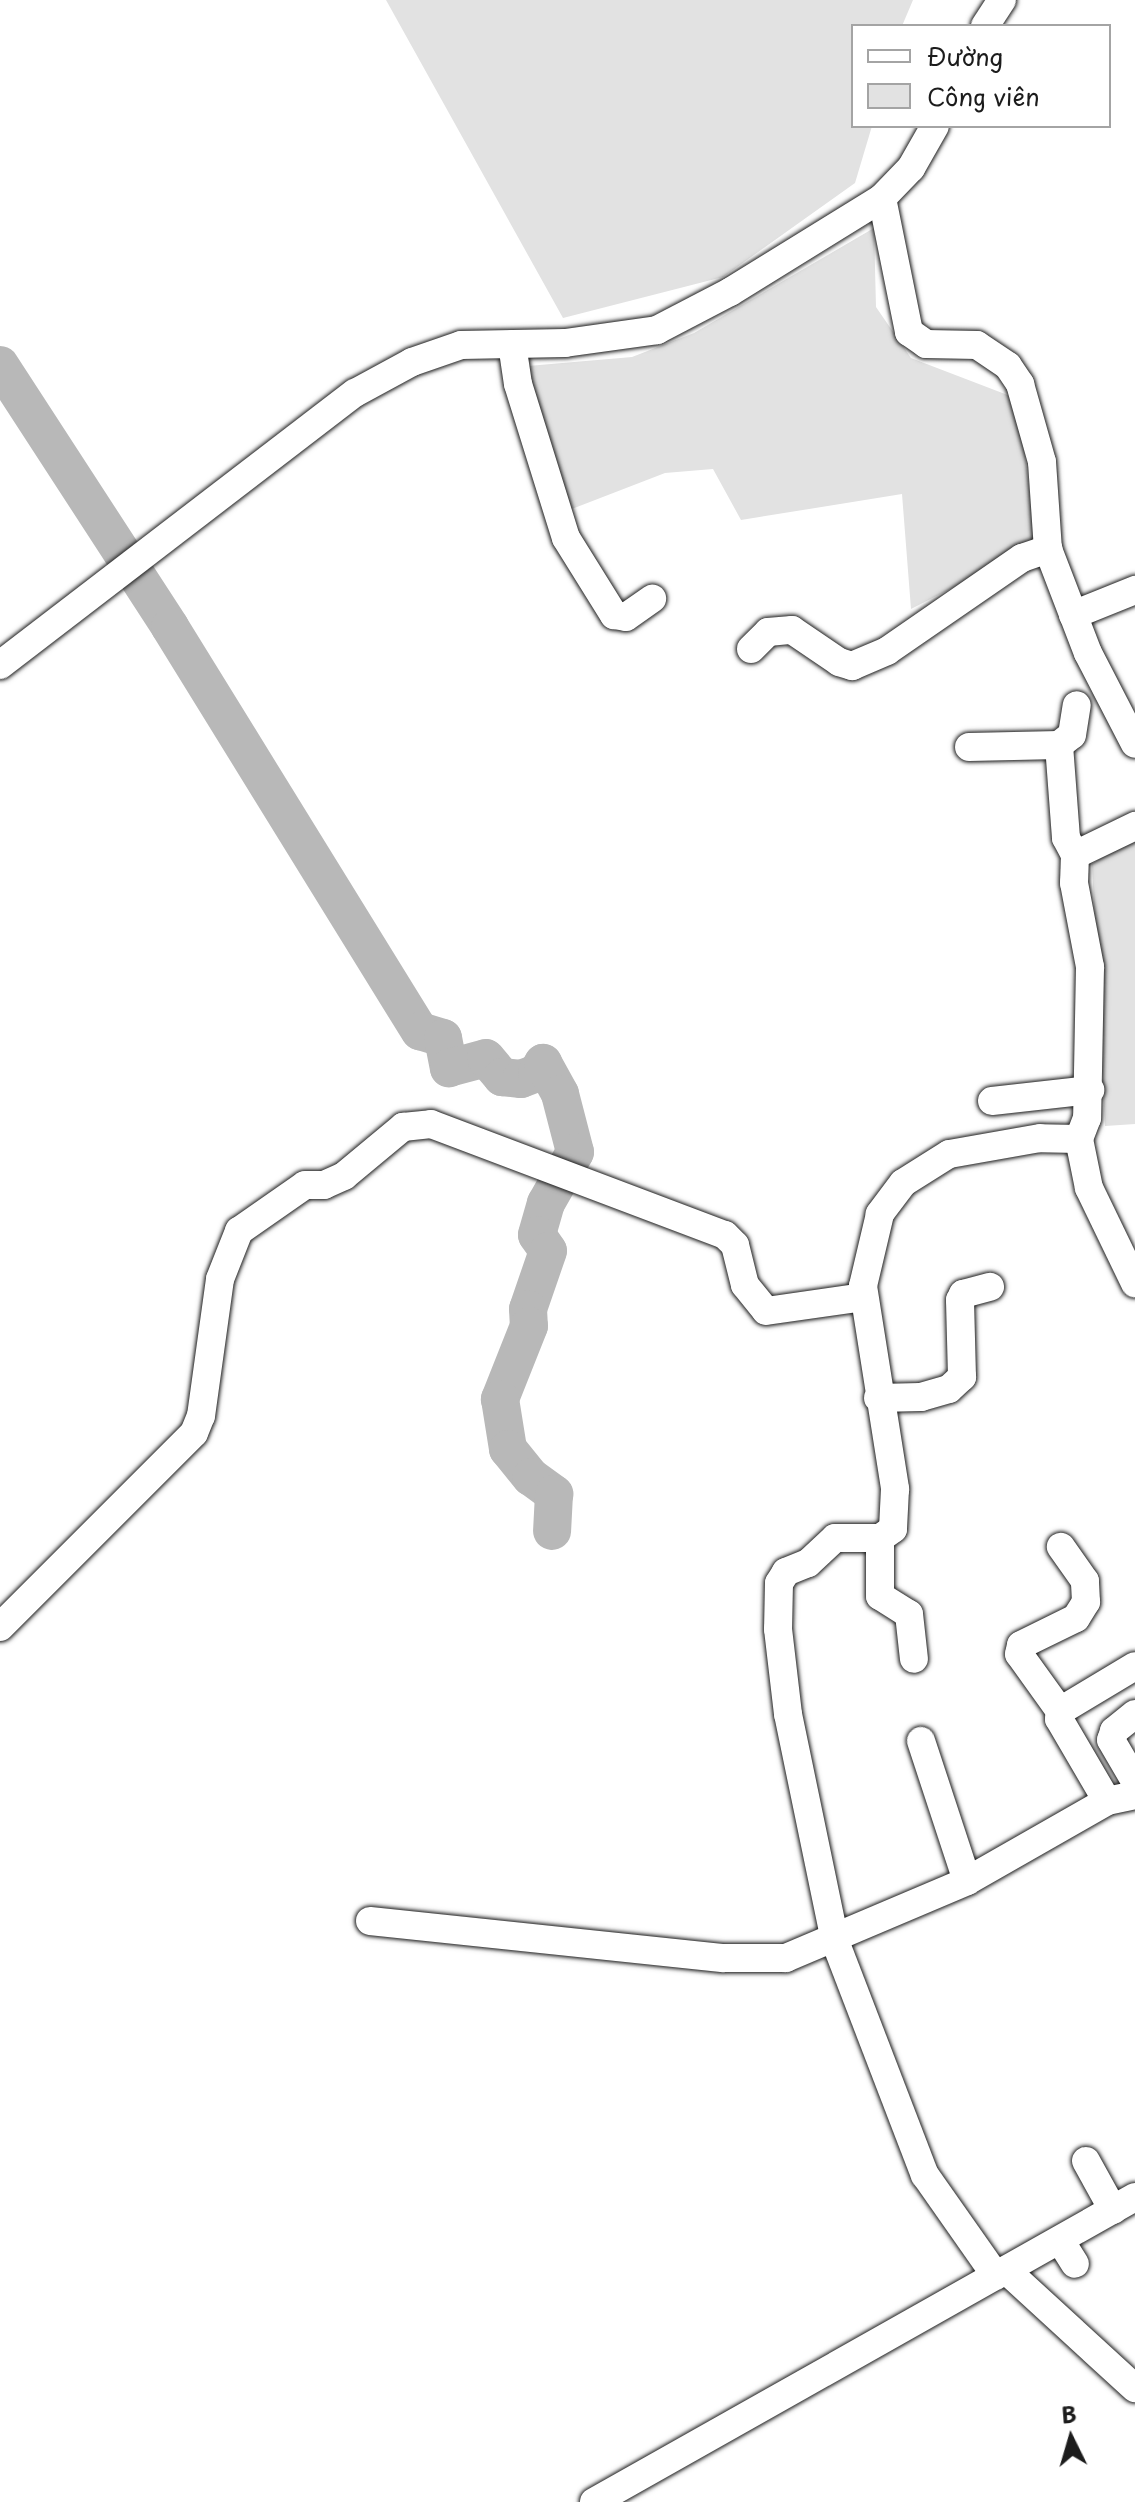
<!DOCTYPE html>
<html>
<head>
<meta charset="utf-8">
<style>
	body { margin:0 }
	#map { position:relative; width:1135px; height:2502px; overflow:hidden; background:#fff; font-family:"Playpen Sans",sans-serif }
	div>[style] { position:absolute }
	.green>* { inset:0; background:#e2e2e2 }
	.river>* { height:38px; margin:-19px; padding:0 19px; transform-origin:19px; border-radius:19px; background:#b8b8b8 }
	.roads { filter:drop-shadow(0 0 2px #1c1c1c) drop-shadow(0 0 2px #1c1c1c) }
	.minor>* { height:28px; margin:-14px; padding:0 14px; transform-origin:14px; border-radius:14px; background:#fff }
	span { translate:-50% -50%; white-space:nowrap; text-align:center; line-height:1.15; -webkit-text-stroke:6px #fff; paint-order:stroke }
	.legend { position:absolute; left:851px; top:24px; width:260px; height:104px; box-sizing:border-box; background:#fff; border:2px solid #a4a4a4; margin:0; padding:10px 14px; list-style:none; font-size:24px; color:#1c1c1c }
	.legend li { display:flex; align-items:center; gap:16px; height:40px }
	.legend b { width:40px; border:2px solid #a4a4a4 }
	.north { position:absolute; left:1031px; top:2398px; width:80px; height:80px; -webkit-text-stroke:6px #fff; paint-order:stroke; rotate:355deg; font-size:22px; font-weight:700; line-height:32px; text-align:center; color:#1c1c1c }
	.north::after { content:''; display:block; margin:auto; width:28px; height:36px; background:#1c1c1c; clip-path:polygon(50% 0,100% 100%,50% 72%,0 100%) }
</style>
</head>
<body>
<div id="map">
	<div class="green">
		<i style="clip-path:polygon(386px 0,913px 0,902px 26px,853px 26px,853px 126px,872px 126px,855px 183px,723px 277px,563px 318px)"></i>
		<i style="clip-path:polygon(874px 228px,876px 307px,911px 358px,1018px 399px,1036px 545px,911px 609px,902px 494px,741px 520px,713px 469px,665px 473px,564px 512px,528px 366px,632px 357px,694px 333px)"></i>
		<i style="clip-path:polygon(1135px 836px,1135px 1124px,1105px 1126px,1092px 864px)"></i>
	</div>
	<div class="river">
		<i style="left:0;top:365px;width:312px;rotate:57deg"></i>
		<i style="left:170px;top:627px;width:475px;rotate:58.3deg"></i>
		<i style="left:420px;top:1031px;width:24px;rotate:17deg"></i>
		<i style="left:443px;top:1038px;width:31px;rotate:79deg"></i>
		<i style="left:449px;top:1068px;width:38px;rotate:-15deg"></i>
		<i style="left:486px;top:1058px;width:25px;rotate:50deg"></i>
		<i style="left:502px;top:1077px;width:19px;rotate:6deg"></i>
		<i style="left:521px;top:1079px;width:17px;rotate:-21deg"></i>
		<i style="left:537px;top:1073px;width:12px;rotate:-59deg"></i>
		<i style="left:543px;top:1063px;width:35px;rotate:61deg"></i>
		<i style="left:560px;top:1094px;width:60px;rotate:75.5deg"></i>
		<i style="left:575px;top:1152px;width:59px;rotate:119.6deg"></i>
		<i style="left:546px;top:1203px;width:33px;rotate:106deg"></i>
		<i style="left:537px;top:1235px;width:19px;rotate:55deg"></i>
		<i style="left:548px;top:1251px;width:61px;rotate:109deg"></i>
		<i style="left:528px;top:1309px;width:17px;rotate:87deg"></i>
		<i style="left:529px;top:1326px;width:79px;rotate:111.7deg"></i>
		<i style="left:500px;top:1399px;width:51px;rotate:80.9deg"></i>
		<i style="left:508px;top:1449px;width:36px;rotate:51deg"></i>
		<i style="left:531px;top:1477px;width:29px;rotate:36deg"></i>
		<i style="left:554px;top:1494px;width:37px;rotate:93deg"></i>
	</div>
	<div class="roads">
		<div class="minor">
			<i style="left:985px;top:26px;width:31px;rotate:-57deg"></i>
			<i style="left:882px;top:198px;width:137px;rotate:78.6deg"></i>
			<i style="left:909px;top:332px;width:21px;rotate:35deg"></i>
			<i style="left:926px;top:344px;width:51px;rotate:1.1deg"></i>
			<i style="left:977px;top:345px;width:37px;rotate:34deg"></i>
			<i style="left:1008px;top:366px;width:22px;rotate:56deg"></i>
			<i style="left:1020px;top:384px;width:81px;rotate:74.2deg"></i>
			<i style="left:1042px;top:462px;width:87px;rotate:86.1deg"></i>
			<i style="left:1048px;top:549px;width:111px;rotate:69deg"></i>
			<i style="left:1088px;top:653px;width:102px;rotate:62.7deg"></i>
			<i style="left:512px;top:344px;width:40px;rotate:81.5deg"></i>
			<i style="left:518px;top:384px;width:161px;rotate:72.7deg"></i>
			<i style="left:566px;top:538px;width:91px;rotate:58.1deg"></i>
			<i style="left:614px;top:615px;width:12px;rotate:9deg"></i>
			<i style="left:626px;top:617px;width:32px;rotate:-35deg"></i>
			<i style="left:1073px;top:615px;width:67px;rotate:-22deg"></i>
			<i style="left:751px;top:649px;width:24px;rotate:-45deg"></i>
			<i style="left:768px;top:632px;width:24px;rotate:-5deg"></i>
			<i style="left:792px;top:630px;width:57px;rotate:34.2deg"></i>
			<i style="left:839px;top:662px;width:14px;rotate:17deg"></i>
			<i style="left:852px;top:666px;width:38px;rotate:-23deg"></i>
			<i style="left:887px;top:651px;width:164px;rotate:-34.6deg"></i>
			<i style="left:1022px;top:558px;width:28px;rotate:-19deg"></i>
			<i style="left:0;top:665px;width:447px;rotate:-37.5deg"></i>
			<i style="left:355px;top:393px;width:65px;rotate:-28.5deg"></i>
			<i style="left:412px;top:362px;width:52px;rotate:-19.1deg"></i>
			<i style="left:461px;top:345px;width:104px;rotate:-1.1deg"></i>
			<i style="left:565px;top:343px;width:93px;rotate:-8deg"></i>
			<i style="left:657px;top:330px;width:82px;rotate:-27.5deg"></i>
			<i style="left:730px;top:292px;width:179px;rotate:-31.7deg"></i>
			<i style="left:882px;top:198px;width:42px;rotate:-46deg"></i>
			<i style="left:911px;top:168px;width:48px;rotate:-60.3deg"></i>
			<i style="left:1059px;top:745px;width:16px;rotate:-38deg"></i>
			<i style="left:1072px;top:735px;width:30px;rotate:-81deg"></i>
			<i style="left:969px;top:747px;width:90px;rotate:-1.3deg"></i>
			<i style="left:1059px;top:745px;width:93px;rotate:85.7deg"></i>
			<i style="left:1066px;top:838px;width:19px;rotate:62deg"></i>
			<i style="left:1075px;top:855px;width:28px;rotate:92deg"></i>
			<i style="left:1074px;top:883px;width:86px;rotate:79.2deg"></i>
			<i style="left:1090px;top:967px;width:151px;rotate:91.1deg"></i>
			<i style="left:1087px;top:1118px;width:22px;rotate:111deg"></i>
			<i style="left:1079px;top:1139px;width:39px;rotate:-179deg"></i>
			<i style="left:1040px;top:1138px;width:92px;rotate:170deg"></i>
			<i style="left:949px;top:1154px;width:54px;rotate:147.8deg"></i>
			<i style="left:903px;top:1183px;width:39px;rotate:127deg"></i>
			<i style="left:880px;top:1214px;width:74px;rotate:103.3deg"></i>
			<i style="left:863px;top:1286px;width:206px;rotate:81deg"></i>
			<i style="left:895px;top:1489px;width:40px;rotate:92.9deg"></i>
			<i style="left:893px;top:1529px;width:16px;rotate:145deg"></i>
			<i style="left:880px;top:1538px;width:45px;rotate:180deg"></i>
			<i style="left:835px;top:1538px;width:37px;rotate:137deg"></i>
			<i style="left:808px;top:1563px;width:24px;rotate:158deg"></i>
			<i style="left:786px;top:1572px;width:13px;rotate:122deg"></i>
			<i style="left:779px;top:1583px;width:46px;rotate:91.2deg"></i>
			<i style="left:778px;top:1629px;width:86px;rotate:83.3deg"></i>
			<i style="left:788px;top:1714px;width:232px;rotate:78.3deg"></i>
			<i style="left:835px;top:1941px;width:251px;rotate:69deg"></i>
			<i style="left:925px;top:2175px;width:123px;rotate:54.9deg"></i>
			<i style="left:1075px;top:855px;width:67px;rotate:-25.8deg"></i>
			<i style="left:992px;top:1101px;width:99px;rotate:-6.4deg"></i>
			<i style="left:1079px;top:1139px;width:50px;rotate:78.5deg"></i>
			<i style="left:1089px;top:1188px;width:106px;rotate:64.2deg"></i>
			<i style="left:878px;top:1398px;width:43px;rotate:-1.3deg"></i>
			<i style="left:921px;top:1397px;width:29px;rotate:-16deg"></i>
			<i style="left:949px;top:1389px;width:18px;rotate:-43deg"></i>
			<i style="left:962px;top:1377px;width:77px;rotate:-91.5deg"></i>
			<i style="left:960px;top:1300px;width:7px;rotate:-63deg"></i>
			<i style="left:963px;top:1294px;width:28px;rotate:-15deg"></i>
			<i style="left:880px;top:1538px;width:58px;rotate:90deg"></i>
			<i style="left:880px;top:1596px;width:34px;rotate:32deg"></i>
			<i style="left:909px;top:1614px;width:45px;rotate:83.7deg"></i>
			<i style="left:0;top:1627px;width:274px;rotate:-45deg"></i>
			<i style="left:194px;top:1433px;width:18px;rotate:-68deg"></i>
			<i style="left:201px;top:1416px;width:138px;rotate:-82.1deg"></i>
			<i style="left:220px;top:1279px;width:52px;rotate:-68.4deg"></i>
			<i style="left:239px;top:1231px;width:80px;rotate:-34.9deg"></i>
			<i style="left:305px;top:1185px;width:19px"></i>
			<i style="left:324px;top:1185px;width:22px;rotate:-24deg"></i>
			<i style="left:344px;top:1176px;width:77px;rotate:-39.7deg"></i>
			<i style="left:403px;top:1127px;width:28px;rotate:-6deg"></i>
			<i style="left:431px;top:1124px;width:314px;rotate:20.7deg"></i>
			<i style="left:725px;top:1235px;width:14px;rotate:45deg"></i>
			<i style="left:735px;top:1245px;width:41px;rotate:76deg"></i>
			<i style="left:745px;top:1285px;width:33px;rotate:51deg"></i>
			<i style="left:766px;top:1311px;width:98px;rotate:-8.2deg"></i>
			<i style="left:1060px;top:1711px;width:70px;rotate:-125.7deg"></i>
			<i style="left:1019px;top:1654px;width:9px;rotate:-77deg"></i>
			<i style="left:1021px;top:1645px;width:61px;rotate:-26.1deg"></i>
			<i style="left:1076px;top:1618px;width:19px;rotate:-58deg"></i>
			<i style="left:1086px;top:1602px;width:21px;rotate:-93deg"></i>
			<i style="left:1085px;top:1581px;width:42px;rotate:-125.2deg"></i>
			<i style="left:1135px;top:1714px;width:27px;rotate:141deg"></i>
			<i style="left:1114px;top:1731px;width:9px;rotate:108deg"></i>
			<i style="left:1111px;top:1740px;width:48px;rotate:59.7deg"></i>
			<i style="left:921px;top:1741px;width:147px;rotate:71.8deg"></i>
			<i style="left:1107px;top:1801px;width:95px;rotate:-120.3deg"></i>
			<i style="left:1059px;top:1719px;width:8px;rotate:-83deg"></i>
			<i style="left:1060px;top:1711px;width:87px;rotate:-31deg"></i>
			<i style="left:370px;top:1921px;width:356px;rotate:6deg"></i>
			<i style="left:724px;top:1958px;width:62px"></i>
			<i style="left:786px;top:1958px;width:197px;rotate:-23deg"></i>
			<i style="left:967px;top:1881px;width:161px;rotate:-29.7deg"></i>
			<i style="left:1107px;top:1801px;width:29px;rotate:-12deg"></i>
			<i style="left:1086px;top:2161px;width:56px;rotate:61.1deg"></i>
			<i style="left:1060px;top:2240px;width:28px;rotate:58deg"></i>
			<i style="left:1006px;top:2270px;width:175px;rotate:42.5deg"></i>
			<i style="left:594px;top:2502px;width:621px;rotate:-29.41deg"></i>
		</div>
	</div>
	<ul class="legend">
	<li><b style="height:10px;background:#fff"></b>Đường</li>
	<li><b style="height:22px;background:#e2e2e2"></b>Công viên</li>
	</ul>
	<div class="north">B</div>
</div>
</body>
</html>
